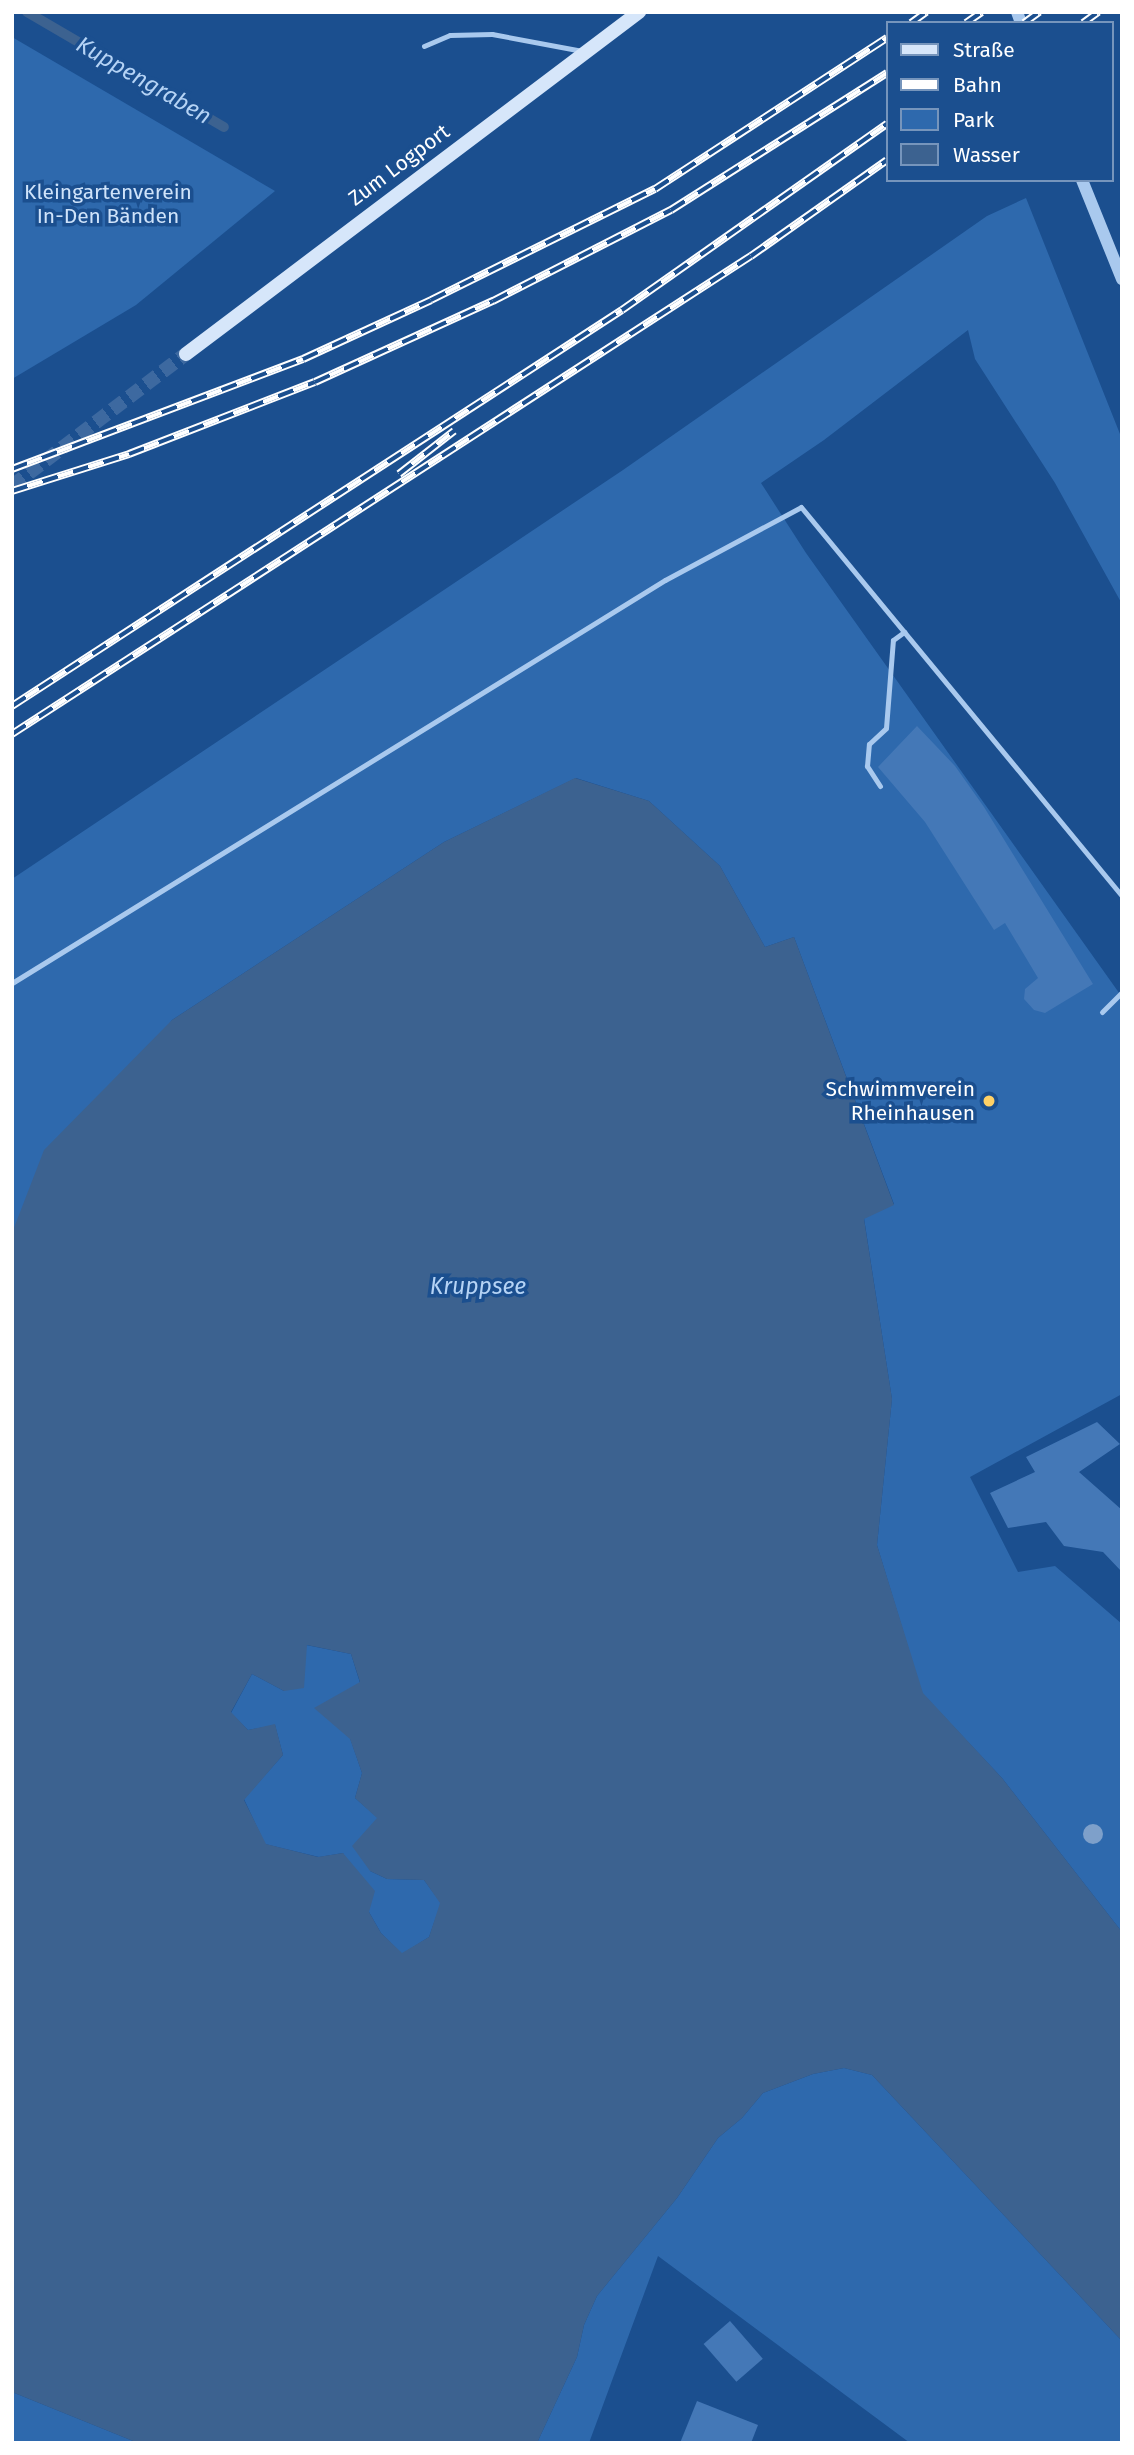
<!DOCTYPE html>
<html>
<head>
<meta charset="utf-8">
<style>
	body { margin:0 }
	#map { position:relative; width:1134px; height:2455px; overflow:hidden; background:#1b4f8f; font-family:"Fira Sans",sans-serif }
	div>[style] { position:absolute }
	.green>* { inset:0; background:#2e69ad }
	.water>* { inset:0; background:#3c6290 }
	.stream>* { height:10px; margin:-5px; padding:0 5px; transform-origin:5px; border-radius:5px; background:#3c6290 }
	.building>* { inset:0; background:#4478b7; transform-origin:0 0 }
	.secondary-tunnel>* { height:14px; margin-top:-7px; transform-origin:0; background:repeating-linear-gradient(90deg,#3d69a0 0 14px,transparent 0 21px) }
	.service>* { height:5px; margin:-2.5px; padding:0 2.5px; transform-origin:2.5px; border-radius:2.5px; background:#a9c9ee }
	.tertiary>* { height:12px; margin:-6px; padding:0 6px; transform-origin:6px; border-radius:6px; background:#a9c9ee }
	.secondary>* { height:14px; margin:-7px; padding:0 7px; transform-origin:7px; border-radius:7px; background:#d6e6fa }
	.rail>* { height:8px; margin-top:-4px; transform-origin:0; background:repeating-linear-gradient(90deg,#1b4f8f 0 16px,#fff 0 32px); box-sizing:border-box; border-block:2px solid #fff }
	.trees>* { width:20px; height:20px; margin:-10px; border-radius:50%; background:#7ea0ca }
	.dots>* { width:19px; height:19px; translate:-50% -50%; box-sizing:border-box; border:4px solid #1b4f8f; border-radius:50% }
	span { translate:-50% -50%; white-space:nowrap; text-align:center; line-height:1.15; -webkit-text-stroke:7px #1b4f8f; paint-order:stroke }
	.street-label { font-size:21px; color:#fff }
	.park-label { font-size:21px; color:#cfe3fa }
	.poi-label { font-size:21px; color:#fff }
	.right { translate:-100% -50%; text-align:right }
	.water-label { font-size:23px; color:#b5d3f5; font-style:italic }
	.frame { position:absolute; inset:0; border:14px solid #fff; pointer-events:none }
	.legend { position:absolute; left:886px; top:21px; width:228px; height:161px; box-sizing:border-box; background:#1b4f8f; border:2px solid #7695bc; margin:0; padding:9px 12px; list-style:none; font-size:21px; color:#fff }
	.legend li { display:flex; align-items:center; gap:14px; height:35px }
	.legend b { width:35px; border:2px solid #7695bc }
</style>
</head>
<body>
<div id="map">
	<div class="green">
		<i style="clip-path:polygon(12px 37px,275px 191px,136px 305px,12px 379px)"></i>
		<i style="clip-path:polygon(1026px 198px,1122px 439px,1122px 604px,1055px 483px,975px 359px,968px 330px,824px 440px,761px 483px,806px 553px,1122px 997px,1122px 1394px,970px 1477px,1018px 1572px,1055px 1566px,1122px 1624px,1122px 1932px,1002px 1778px,922px 1693px,877px 1545px,892px 1399px,864px 1218px,894px 1204px,794px 937px,765px 947px,720px 866px,649px 801px,576px 778px,444px 842px,172px 1020px,12px 1233px,12px 879px,623px 470px,987px 216px)"></i>
		<i style="clip-path:polygon(306px 1645px,351px 1654px,360px 1683px,350px 1738px,362px 1773px,355px 1798px,378px 1818px,370px 1871px,387px 1879px,424px 1880px,441px 1903px,429px 1937px,402px 1954px,381px 1933px,369px 1912px,343px 1853px,319px 1857px,265px 1844px,244px 1799px,283px 1755px,275px 1725px,248px 1730px,231px 1713px,252px 1674px,284px 1691px)"></i>
		<i style="clip-path:polygon(844px 2068px,872px 2075px,1122px 2341px,1122px 2443px,910px 2443px,658px 2256px,589px 2443px,537px 2443px,577px 2357px,584px 2325px,597px 2296px,677px 2198px,718px 2138px,742px 2118px,763px 2093px,813px 2074px)"></i>
		<i style="clip-path:polygon(12px 2392px,138px 2443px,12px 2443px)"></i>
	</div>
	<div class="water">
		<i style="clip-path:polygon(evenodd,575px 778px,649px 801px,720px 866px,765px 947px,794px 937px,894px 1205px,864px 1219px,892px 1399px,877px 1545px,923px 1693px,1002px 1778px,1122px 1932px,1122px 2341px,872px 2075px,844px 2068px,813px 2074px,763px 2093px,742px 2118px,718px 2138px,677px 2198px,597px 2296px,584px 2325px,577px 2357px,537px 2443px,138px 2443px,12px 2392px,12px 1233px,44px 1150px,172px 1020px,444px 842px,575px 778px,307px 1645px,351px 1654px,360px 1682px,314px 1708px,350px 1739px,362px 1773px,355px 1798px,377px 1818px,352px 1846px,370px 1871px,387px 1879px,424px 1880px,440px 1903px,429px 1937px,402px 1953px,381px 1933px,369px 1912px,375px 1891px,343px 1853px,318px 1857px,266px 1844px,244px 1800px,283px 1755px,275px 1724px,248px 1730px,231px 1712px,252px 1674px,284px 1691px,304px 1688px,307px 1645px)"></i>
	</div>
	<div class="stream">
		<i style="left:27px;top:12px;width:228px;rotate:30.3deg"></i>
	</div>
	<div class="building">
		<i style="clip-path:polygon(917px 726px,955px 766px,984px 807px,1093px 984px,1045px 1013px,1034px 1010px,1024px 999px,1025px 989px,1038px 978px,1005px 923px,994px 930px,925px 822px,878px 767px)"></i>
		<i style="clip-path:polygon(1097px 1422px,1120px 1444px,1079px 1472px,1122px 1510px,1122px 1572px,1103px 1552px,1064px 1546px,1046px 1522px,1008px 1528px,990px 1493px,1035px 1472px,1026px 1457px)"></i>
		<i style="left:730px;top:2321px;width:50px;height:35px;rotate:49deg"></i>
		<i style="clip-path:polygon(697px 2401px,758px 2425px,751px 2443px,680px 2443px)"></i>
	</div>
	<div class="secondary-tunnel">
		<i style="left:12px;top:486px;width:218px;rotate:-37.2deg"></i>
	</div>
	<div class="service">
		<i style="left:424px;top:46px;width:28px;rotate:-23deg"></i>
		<i style="left:450px;top:35px;width:42px;rotate:-1.4deg"></i>
		<i style="left:492px;top:34px;width:92px;rotate:10.7deg"></i>
		<i style="left:880px;top:786px;width:24px;rotate:-123deg"></i>
		<i style="left:867px;top:766px;width:22px;rotate:-85deg"></i>
		<i style="left:869px;top:744px;width:23px;rotate:-43deg"></i>
		<i style="left:886px;top:728px;width:88px;rotate:-85.5deg"></i>
		<i style="left:893px;top:640px;width:14px;rotate:-36deg"></i>
		<i style="left:12px;top:983px;width:767px;rotate:-31.68deg"></i>
		<i style="left:665px;top:580px;width:154px;rotate:-28.2deg"></i>
		<i style="left:801px;top:507px;width:504px;rotate:50.47deg"></i>
		<i style="left:1102px;top:1012px;width:28px;rotate:-45deg"></i>
	</div>
	<div class="tertiary">
		<i style="left:1017px;top:12px;width:12px;rotate:70deg"></i>
		<i style="left:1082px;top:180px;width:107px;rotate:68deg"></i>
	</div>
	<div class="secondary">
		<i style="left:186px;top:354px;width:568px;rotate:-37.05deg"></i>
	</div>
	<div class="rail">
		<i style="left:911px;top:23px;width:19px;rotate:-36deg"></i>
		<i style="left:966px;top:23px;width:19px;rotate:-35deg"></i>
		<i style="left:1024px;top:23px;width:19px;rotate:-36deg"></i>
		<i style="left:1083px;top:23px;width:19px;rotate:-36deg"></i>
		<i style="left:12px;top:469px;width:311px;rotate:-20.7deg"></i>
		<i style="left:303px;top:359px;width:141px;rotate:-24.7deg"></i>
		<i style="left:431px;top:300px;width:250px;rotate:-26.4deg"></i>
		<i style="left:655px;top:189px;width:277px;rotate:-33.1deg"></i>
		<i style="left:399px;top:474px;width:70px;rotate:-38deg"></i>
		<i style="left:12px;top:491px;width:123px;rotate:-17.5deg"></i>
		<i style="left:129px;top:454px;width:199px;rotate:-21.2deg"></i>
		<i style="left:315px;top:382px;width:196px;rotate:-24.5deg"></i>
		<i style="left:493px;top:301px;width:200px;rotate:-27.1deg"></i>
		<i style="left:671px;top:210px;width:256px;rotate:-32.4deg"></i>
		<i style="left:12px;top:706px;width:727px;rotate:-32.99deg"></i>
		<i style="left:622px;top:310px;width:324px;rotate:-35.1deg"></i>
		<i style="left:12px;top:734px;width:880px;rotate:-32.9deg"></i>
		<i style="left:751px;top:256px;width:166px;rotate:-35.2deg"></i>
	</div>
	<div class="trees">
		<i style="left:1093px;top:1834px"></i>
	</div>
	<div class="dots">
		<i style="left:989px;top:1101px;background:#ffd166"></i>
	</div>
	<div class="street-label">
		<span style="left:399px;top:165px;rotate:-37deg">Zum Logport</span>
	</div>
	<div class="park-label">
		<span style="left:108px;top:204px">Kleingartenverein<br>In-Den Bänden</span>
	</div>
	<div class="poi-label">
		<span class="right" style="left:975px;top:1101px">Schwimmverein<br>Rheinhausen</span>
	</div>
	<div class="water-label">
		<span style="left:144px;top:80px;rotate:30deg">Kuppengraben</span>
		<span style="left:478px;top:1286px">Kruppsee</span>
	</div>
	<div class="frame"></div>
	<ul class="legend">
	<li><b style="height:9px;background:#d6e6fa"></b>Straße</li>
	<li><b style="height:9px;background:#fff"></b>Bahn</li>
	<li><b style="height:19px;background:#2e69ad"></b>Park</li>
	<li><b style="height:19px;background:#3c6290"></b>Wasser</li>
	</ul>
</div>
</body>
</html>
